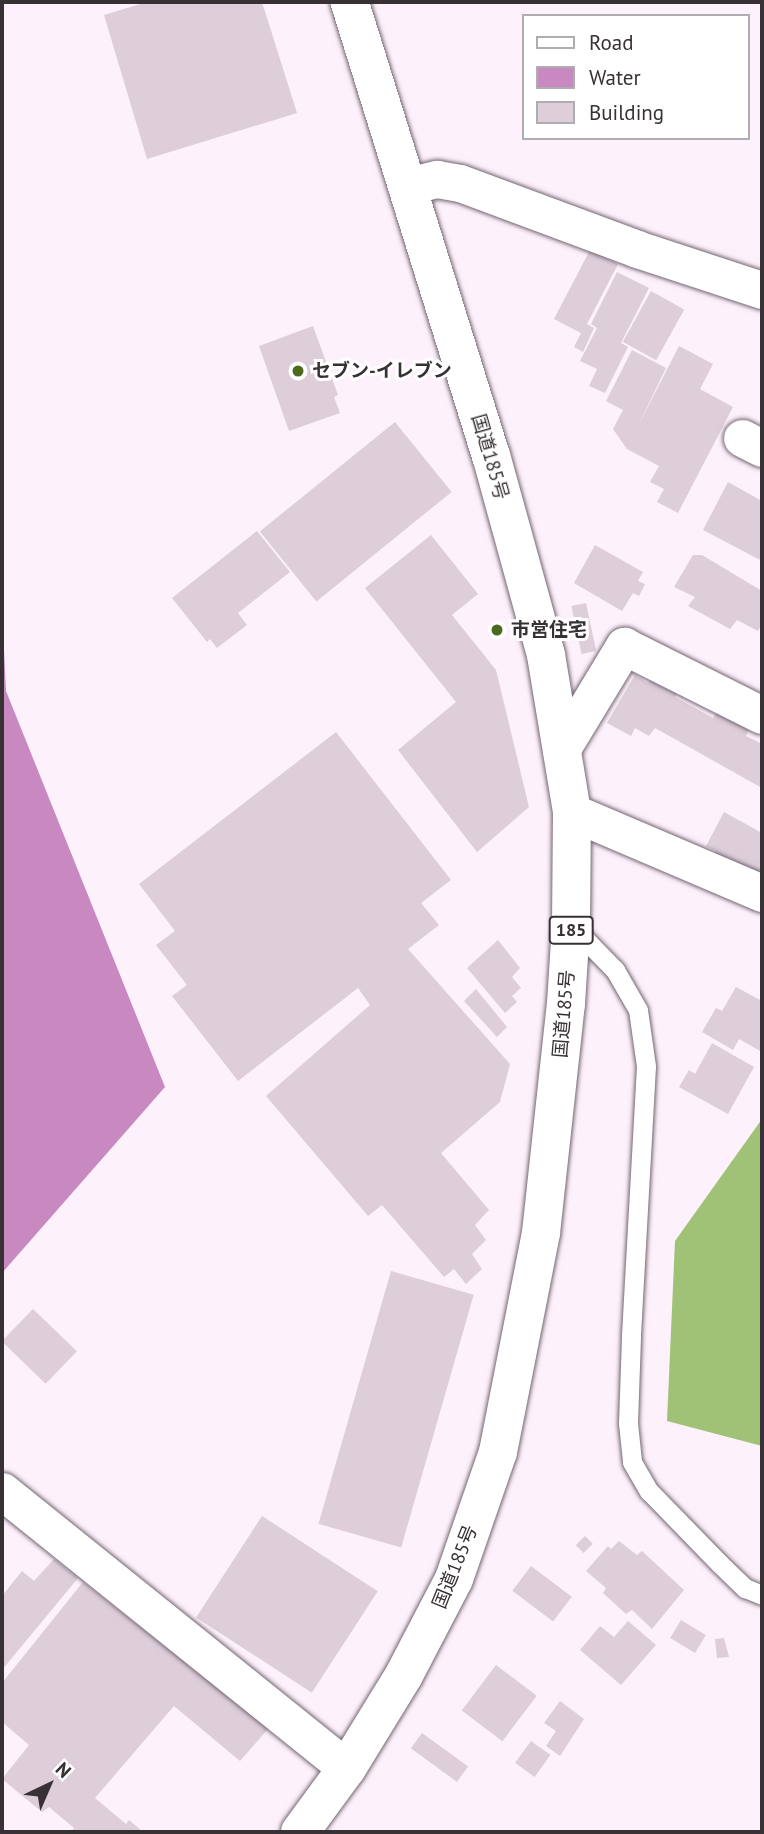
<!DOCTYPE html>
<html>
<head>
<meta charset="utf-8">
<style>
	body { margin:0 }
	#map { position:relative; width:764px; height:1834px; overflow:hidden; background:#fdf1fb; font-family:"PT Sans","Noto Sans JP",sans-serif }
	div>[style] { position:absolute }
	.forest>* { inset:0; background:#9fc277 }
	.water>* { inset:0; background:#c889c0 }
	.building>* { inset:0; background:#ddceda; transform-origin:0 0 }
	.roads { filter:drop-shadow(0 0 2px #736671) drop-shadow(0 0 2px #736671) }
	.service>* { height:19px; margin:-9.5px; padding:0 9.5px; transform-origin:9.5px; border-radius:9.5px; background:#fff }
	.minor>* { height:37px; margin:-18.5px; padding:0 18.5px; transform-origin:18.5px; border-radius:18.5px; background:#fff }
	.trunk>* { height:38px; margin:-19px; padding:0 19px; transform-origin:19px; border-radius:19px; background:#fff }
	.dots>* { width:19px; height:19px; translate:-50% -50%; box-sizing:border-box; border:4px solid #fff; border-radius:50% }
	span { translate:-50% -50%; white-space:nowrap; text-align:center; line-height:1.15; -webkit-text-stroke:6px #fff; paint-order:stroke }
	.shield-label span { padding:2px 5px; background:#fff; border:2px solid; border-radius:5px; -webkit-text-stroke-width:0 }
	.shield-label { font-size:18px; color:#373136; font-weight:700 }
	.poi-label { font-size:19px; color:#373136; font-weight:700 }
	.left { translate:0 -50%; text-align:left }
	.street-label { font-size:19px; color:#373136 }
	.frame { position:absolute; inset:0; border:4px solid #373136; pointer-events:none }
	.legend { position:absolute; left:522px; top:14px; width:228px; height:126px; box-sizing:border-box; background:#fff; border:2px solid #afadaf; margin:0; padding:9px 12px; list-style:none; font-size:21px; color:#373136 }
	.legend li { display:flex; align-items:center; gap:14px; height:35px }
	.legend b { width:35px; border:2px solid #afadaf }
	.north { position:absolute; left:14px; top:1750px; width:70px; height:70px; -webkit-text-stroke:5px #fff; paint-order:stroke; rotate:44deg; font-size:19px; font-weight:700; line-height:28px; text-align:center; color:#373136 }
	.north::after { content:''; display:block; margin:auto; width:24px; height:32px; background:#373136; clip-path:polygon(50% 0,100% 100%,50% 72%,0 100%) }
</style>
</head>
<body>
<div id="map">
	<div class="forest">
		<i style="clip-path:polygon(762px 1119px,762px 1446px,667px 1421px,675px 1241px)"></i>
	</div>
	<div class="water">
		<i style="clip-path:polygon(2px 609px,6px 691px,165px 1087px,2px 1273px)"></i>
	</div>
	<div class="building">
		<i style="clip-path:polygon(147px 2px,262px 2px,297px 113px,147px 159px,104px 15px)"></i>
		<i style="clip-path:polygon(590px 250px,618px 264px,587px 324px,594px 328px,583px 352px,574px 347px,581px 333px,554px 319px)"></i>
		<i style="clip-path:polygon(617px 272px,649px 288px,621px 343px,628px 347px,605px 393px,589px 386px,597px 369px,580px 361px,597px 328px,591px 324px)"></i>
		<i style="left:651px;top:291px;width:38px;height:58px;rotate:29deg"></i>
		<i style="clip-path:polygon(313px 326px,338px 395px,334px 397px,340px 413px,289px 431px,259px 346px)"></i>
		<i style="clip-path:polygon(679px 346px,713px 364px,700px 389px,733px 407px,678px 513px,657px 502px,664px 489px,650px 482px,659px 466px,627px 449px,613px 429px,623px 410px,606px 401px,632px 350px,666px 368px,637px 428px)"></i>
		<i style="left:395px;top:422px;width:90px;height:174px;rotate:51deg"></i>
		<i style="clip-path:polygon(728px 482px,762px 501px,762px 561px,703px 530px)"></i>
		<i style="clip-path:polygon(257px 531px,290px 572px,238px 613px,247px 625px,217px 648px,210px 639px,207px 642px,172px 598px)"></i>
		<i style="clip-path:polygon(431px 535px,478px 594px,452px 615px,496px 670px,529px 807px,477px 852px,398px 750px,456px 702px,365px 588px)"></i>
		<i style="clip-path:polygon(595px 545px,643px 572px,638px 581px,645px 584px,639px 596px,633px 593px,622px 611px,574px 583px)"></i>
		<i style="clip-path:polygon(693px 555px,702px 555px,762px 591px,762px 624px,758px 631px,737px 620px,730px 629px,688px 606px,695px 597px,674px 587px)"></i>
		<i style="left:586px;top:603px;width:49px;height:15px;rotate:78deg"></i>
		<i style="clip-path:polygon(635px 675px,648px 683px,653px 676px,679px 690px,675px 697px,713px 718px,718px 710px,750px 727px,746px 736px,762px 744px,762px 788px,655px 728px,649px 736px,635px 728px,631px 736px,607px 723px)"></i>
		<i style="clip-path:polygon(336px 732px,451px 880px,421px 903px,439px 925px,408px 949px,510px 1064px,500px 1102px,441px 1153px,489px 1210px,475px 1225px,486px 1240px,472px 1254px,482px 1269px,466px 1284px,454px 1269px,444px 1277px,382px 1205px,368px 1216px,266px 1096px,370px 1005px,358px 988px,238px 1081px,172px 996px,187px 985px,156px 945px,175px 931px,139px 884px)"></i>
		<i style="clip-path:polygon(724px 812px,762px 833px,762px 884px,707px 863px,716px 851px,706px 846px)"></i>
		<i style="clip-path:polygon(498px 940px,520px 968px,512px 977px,521px 988px,512px 996px,517px 1002px,505px 1013px,467px 968px)"></i>
		<i style="clip-path:polygon(736px 987px,762px 1001px,762px 1052px,739px 1039px,733px 1050px,702px 1032px,716px 1008px,722px 1011px)"></i>
		<i style="clip-path:polygon(476px 989px,507px 1027px,497px 1037px,464px 1001px)"></i>
		<i style="clip-path:polygon(712px 1043px,754px 1067px,728px 1114px,679px 1087px,689px 1070px,695px 1074px)"></i>
		<i style="left:391px;top:1271px;width:86px;height:263px;rotate:16deg"></i>
		<i style="left:33px;top:1309px;width:61px;height:45px;rotate:44deg"></i>
		<i style="left:262px;top:1516px;width:138px;height:121px;rotate:33deg"></i>
		<i style="left:585px;top:1536px;width:11px;height:13px;rotate:45deg"></i>
		<i style="clip-path:polygon(619px 1541px,637px 1555px,642px 1551px,684px 1590px,652px 1629px,632px 1610px,626px 1614px,603px 1593px,606px 1588px,586px 1571px,608px 1546px,611px 1549px)"></i>
		<i style="clip-path:polygon(54px 1559px,78px 1578px,2px 1670px,2px 1596px,22px 1571px,34px 1581px)"></i>
		<i style="left:531px;top:1566px;width:51px;height:31px;rotate:37deg"></i>
		<i style="clip-path:polygon(83px 1582px,269px 1728px,240px 1761px,174px 1706px,95px 1798px,126px 1824px,129px 1820px,143px 1832px,71px 1832px,74px 1828px,49px 1807px,42px 1812px,2px 1779px,29px 1745px,2px 1722px,2px 1683px)"></i>
		<i style="left:681px;top:1620px;width:29px;height:21px;rotate:31deg"></i>
		<i style="clip-path:polygon(628px 1621px,656px 1645px,621px 1685px,580px 1650px,600px 1626px,614px 1637px)"></i>
		<i style="clip-path:polygon(724px 1638px,729px 1657px,717px 1658px,715px 1639px)"></i>
		<i style="left:496px;top:1665px;width:51px;height:57px;rotate:37deg"></i>
		<i style="clip-path:polygon(560px 1701px,584px 1719px,560px 1756px,546px 1746px,556px 1731px,544px 1723px)"></i>
		<i style="left:422px;top:1733px;width:57px;height:19px;rotate:36deg"></i>
		<i style="left:531px;top:1741px;width:24px;height:27px;rotate:36deg"></i>
	</div>
	<div class="roads">
		<div class="service">
			<i style="left:572px;top:926px;width:62px;rotate:45.7deg"></i>
			<i style="left:615px;top:970px;width:46px;rotate:60.1deg"></i>
			<i style="left:638px;top:1010px;width:57px;rotate:81.9deg"></i>
			<i style="left:646px;top:1066px;width:271px;rotate:93.2deg"></i>
			<i style="left:631px;top:1337px;width:86px;rotate:92deg"></i>
			<i style="left:628px;top:1423px;width:39px;rotate:84deg"></i>
			<i style="left:632px;top:1462px;width:34px;rotate:60deg"></i>
			<i style="left:649px;top:1491px;width:102px;rotate:45.8deg"></i>
			<i style="left:720px;top:1564px;width:35px;rotate:44deg"></i>
			<i style="left:745px;top:1588px;width:18px;rotate:22deg"></i>
		</div>
		<div class="minor">
			<i style="left:408px;top:186px;width:30px;rotate:-14deg"></i>
			<i style="left:437px;top:179px;width:23px;rotate:10deg"></i>
			<i style="left:460px;top:183px;width:189px;rotate:20.4deg"></i>
			<i style="left:637px;top:249px;width:132px;rotate:18.2deg"></i>
			<i style="left:742px;top:438px;width:22px;rotate:27deg"></i>
			<i style="left:561px;top:750px;width:122px;rotate:-58.8deg"></i>
			<i style="left:624px;top:646px;width:154px;rotate:26.6deg"></i>
			<i style="left:572px;top:812px;width:207px;rotate:23.1deg"></i>
			<i style="left:2px;top:1491px;width:442px;rotate:38.8deg"></i>
		</div>
		<div class="trunk">
			<i style="left:300px;top:1832px;width:79px;rotate:-53.7deg"></i>
			<i style="left:347px;top:1768px;width:109px;rotate:-58.5deg"></i>
			<i style="left:404px;top:1675px;width:108px;rotate:-62.5deg"></i>
			<i style="left:454px;top:1579px;width:134px;rotate:-70.9deg"></i>
			<i style="left:498px;top:1452px;width:223px;rotate:-78.9deg"></i>
			<i style="left:541px;top:1233px;width:230px;rotate:-83.8deg"></i>
			<i style="left:566px;top:1004px;width:79px;rotate:-86.4deg"></i>
			<i style="left:571px;top:925px;width:113px;rotate:-89.5deg"></i>
			<i style="left:572px;top:812px;width:159px;rotate:-99.4deg"></i>
			<i style="left:546px;top:655px;width:206px;rotate:-105.4deg"></i>
			<i style="left:491px;top:456px;width:475px;rotate:-107.3deg"></i>
		</div>
	</div>
	<div class="dots">
		<i style="left:298px;top:371px;background:#4b6a1e"></i>
		<i style="left:497px;top:630px;background:#4b6a1e"></i>
	</div>
	<div class="shield-label">
		<span style="left:571px;top:930px">185</span>
	</div>
	<div class="poi-label">
		<span class="left" style="left:312px;top:371px">セブン-イレブン</span>
		<span class="left" style="left:511px;top:630px">市営住宅</span>
	</div>
	<div class="street-label">
		<span style="left:490px;top:457px;rotate:74deg">国道185号</span>
		<span style="left:564px;top:1014px;rotate:-85deg">国道185号</span>
		<span style="left:455px;top:1567px;rotate:-68deg">国道185号</span>
	</div>
	<div class="frame"></div>
	<ul class="legend">
	<li><b style="height:9px;background:#fff"></b>Road</li>
	<li><b style="height:19px;background:#c889c0"></b>Water</li>
	<li><b style="height:19px;background:#ddceda"></b>Building</li>
	</ul>
	<div class="north">N</div>
</div>
</body>
</html>
